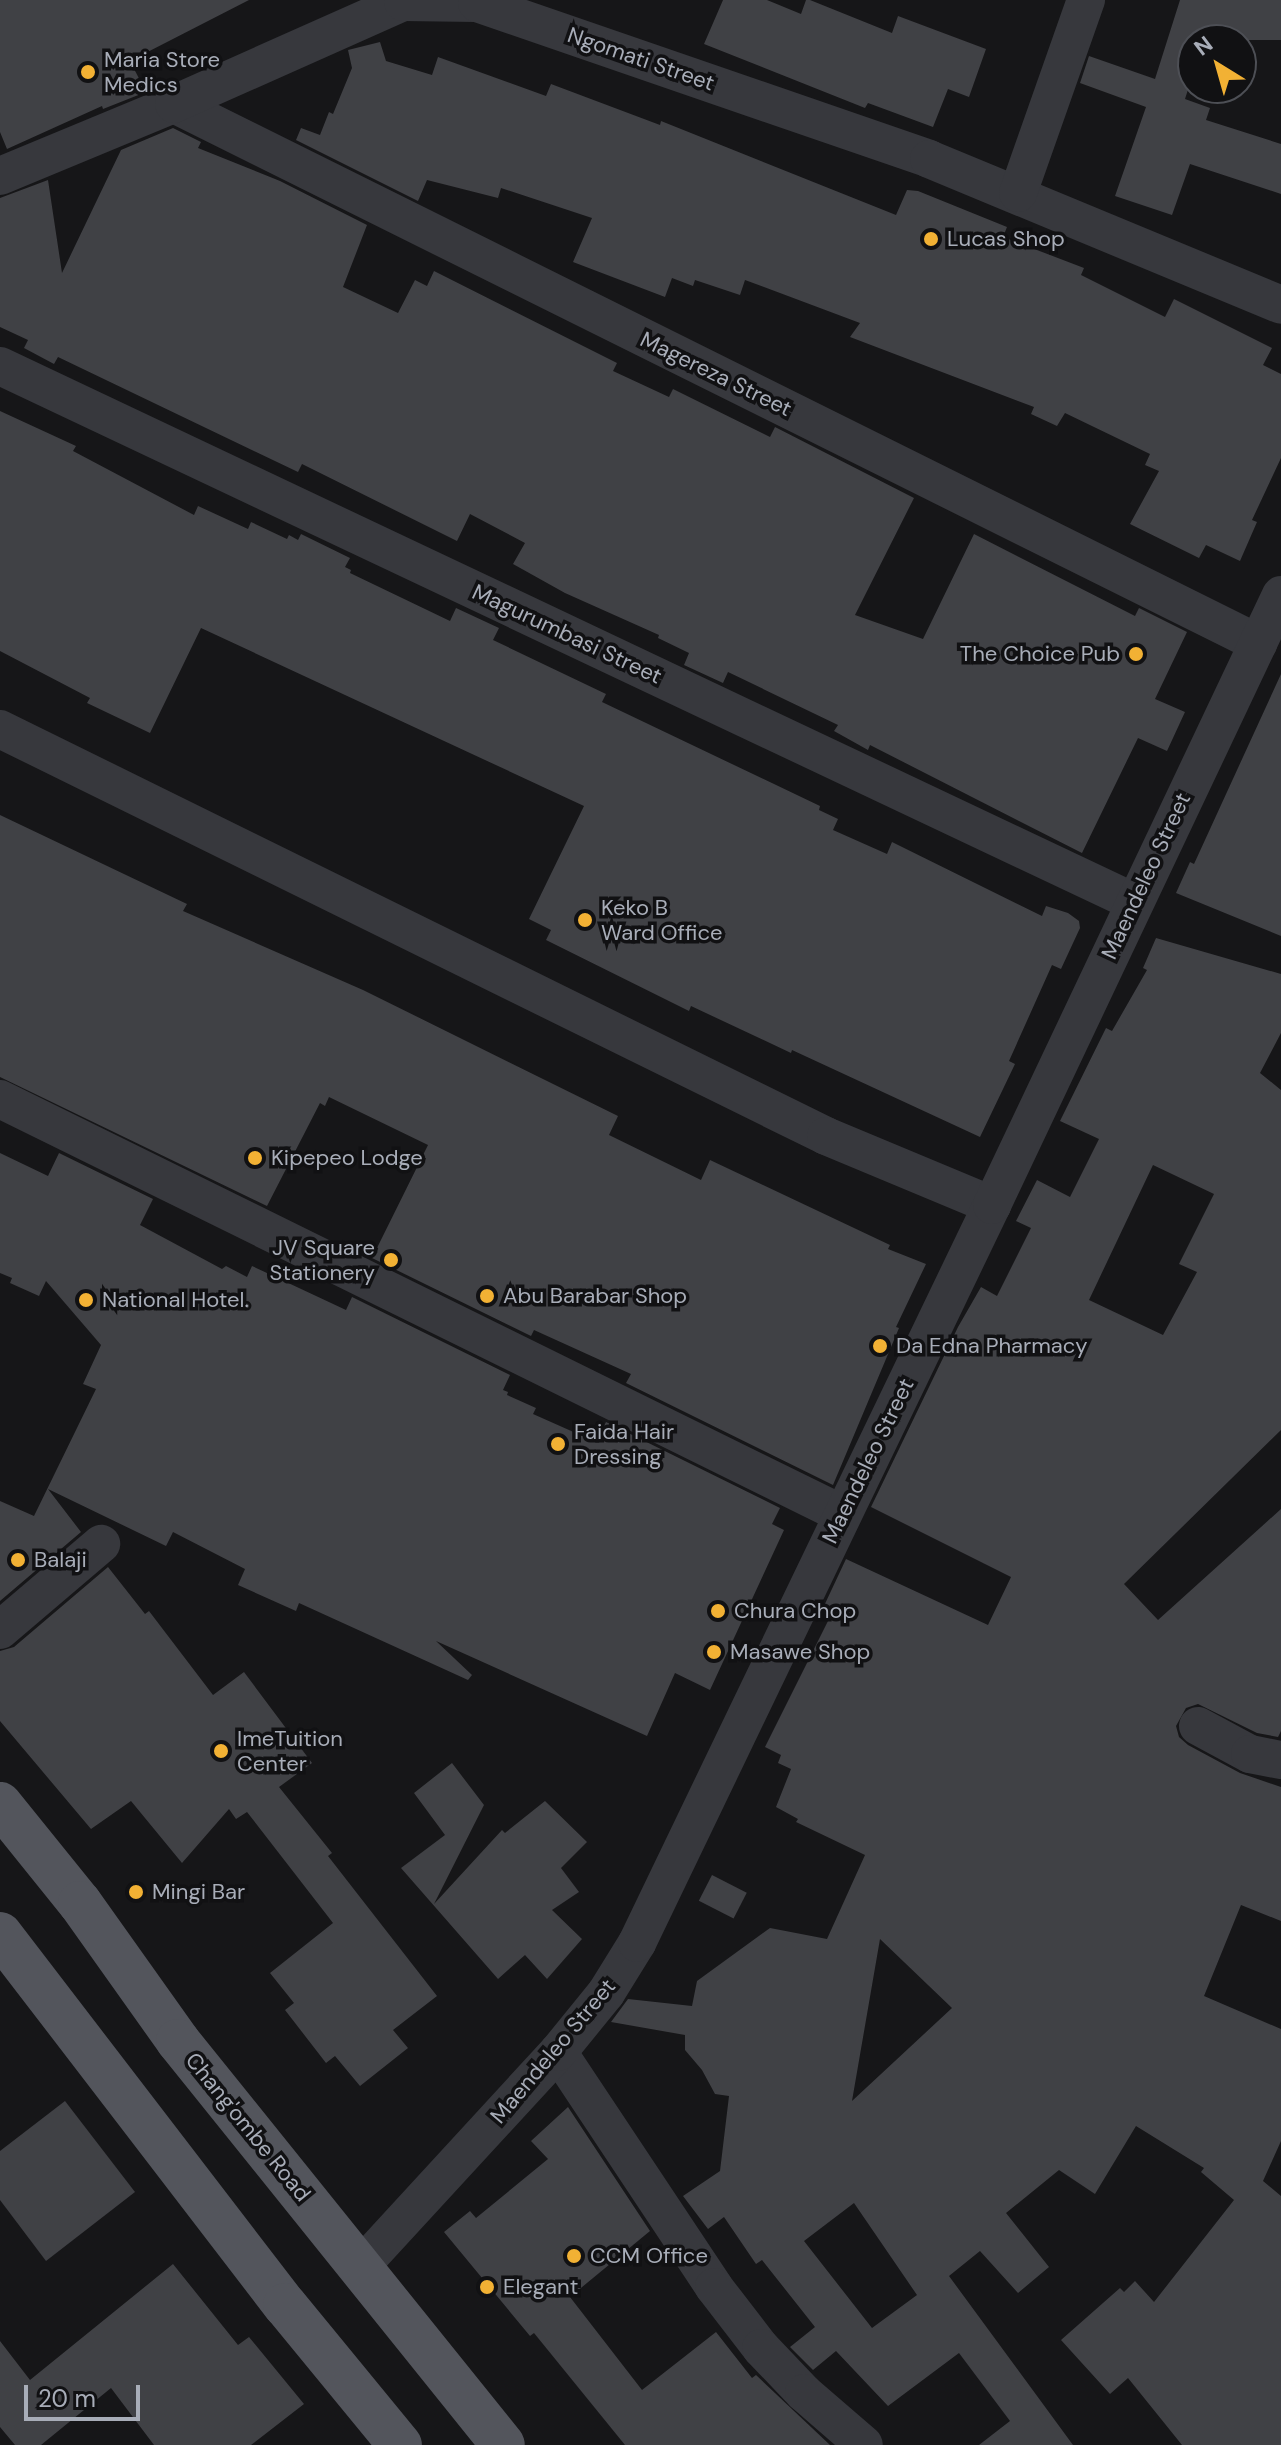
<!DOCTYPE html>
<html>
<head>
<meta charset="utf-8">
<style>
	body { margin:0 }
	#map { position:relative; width:1281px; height:2445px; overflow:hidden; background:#161618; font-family:"DM Sans",sans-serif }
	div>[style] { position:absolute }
	.building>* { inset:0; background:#404145; transform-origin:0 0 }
	.street>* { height:38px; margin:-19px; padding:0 19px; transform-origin:19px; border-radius:19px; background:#37383d }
	.primary>* { height:44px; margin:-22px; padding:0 22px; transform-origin:22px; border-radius:22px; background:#53555c }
	.dots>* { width:22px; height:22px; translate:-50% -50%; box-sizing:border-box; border:4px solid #111113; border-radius:50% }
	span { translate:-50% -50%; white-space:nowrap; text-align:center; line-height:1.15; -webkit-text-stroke:7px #111113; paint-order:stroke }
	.poi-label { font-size:22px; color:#a8adb8 }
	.left { translate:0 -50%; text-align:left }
	.right { translate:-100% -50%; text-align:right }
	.street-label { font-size:22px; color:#a8adb8 }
	.north { position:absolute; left:1177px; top:24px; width:80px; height:80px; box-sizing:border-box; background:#111113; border:2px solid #4d4f55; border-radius:50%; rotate:323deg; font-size:22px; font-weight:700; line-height:32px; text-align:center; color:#a8adb8 }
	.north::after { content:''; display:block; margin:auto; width:28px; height:36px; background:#f2b134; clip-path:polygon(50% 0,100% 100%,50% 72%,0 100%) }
	.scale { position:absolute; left:24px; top:2385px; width:116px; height:36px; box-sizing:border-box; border:4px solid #a8adb8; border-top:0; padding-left:10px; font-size:24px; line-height:28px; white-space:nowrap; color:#a8adb8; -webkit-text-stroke:6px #111113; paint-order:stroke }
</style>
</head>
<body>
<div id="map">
	<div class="building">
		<i style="clip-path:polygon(0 0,249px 0,130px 61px,146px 92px,103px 109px,102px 106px,7px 149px,0 132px)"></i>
		<i style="clip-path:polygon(723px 0,767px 0,801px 14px,806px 0,810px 0,892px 33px,898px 16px,986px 49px,969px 97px,948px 89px,933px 127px,868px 103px,865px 108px,704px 44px)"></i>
		<i style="clip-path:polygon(1180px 0,1281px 0,1281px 40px,1193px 40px,1193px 74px,1185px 99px,1210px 108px,1206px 120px,1281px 144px,1281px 194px,1190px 164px,1172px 215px,1115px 196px,1146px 107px,1080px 83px,1089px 56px,1155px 79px)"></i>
		<i style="clip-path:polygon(380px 42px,386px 61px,432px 75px,438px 57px,546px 96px,551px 84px,660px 125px,661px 121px,896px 215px,907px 190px,918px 191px,1007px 227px,1003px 237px,1084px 268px,1081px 275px,1165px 317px,1174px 299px,1272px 348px,1263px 365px,1281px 374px,1281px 458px,1252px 520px,1257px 522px,1240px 561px,1206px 545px,1199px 558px,1130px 524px,1159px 471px,1145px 465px,1150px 454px,1065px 413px,1057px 426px,1031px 414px,1034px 407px,850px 337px,860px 323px,745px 280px,740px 295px,695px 280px,693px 286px,672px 278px,665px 297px,573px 262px,592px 218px,501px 188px,498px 198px,427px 180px,418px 201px,296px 140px,301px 128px,320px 135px,329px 112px,333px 114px,352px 68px,348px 50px)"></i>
		<i style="clip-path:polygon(173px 128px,201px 142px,198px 148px,280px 181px,367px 225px,343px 287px,398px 313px,415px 280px,427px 286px,434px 271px,617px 363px,613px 371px,669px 397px,673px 389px,770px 437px,775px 427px,914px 498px,855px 615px,923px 639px,974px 534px,1135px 616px,1139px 608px,1187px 632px,1155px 699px,1185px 712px,1167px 751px,1138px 738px,1082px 853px,870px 745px,868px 750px,834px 731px,838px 725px,728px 672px,723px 683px,684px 665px,689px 653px,658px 638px,659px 635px,565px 593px,513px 564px,525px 543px,470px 514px,457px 541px,302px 464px,298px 472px,58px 357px,54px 364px,24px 348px,28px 340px,0 327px,0 198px,48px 180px,62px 273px,121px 150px)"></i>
		<i style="clip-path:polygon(0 411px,76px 446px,73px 451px,194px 515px,198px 506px,248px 529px,251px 522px,287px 539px,289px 535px,298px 540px,301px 534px,350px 558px,345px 567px,351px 570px,350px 573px,450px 621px,456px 608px,499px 628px,493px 640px,606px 694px,602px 702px,820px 806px,819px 810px,838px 819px,833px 830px,887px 854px,892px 842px,1042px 916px,1046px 906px,1068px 913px,1079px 921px,1080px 928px,1061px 969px,1052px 965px,1009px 1061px,1015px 1064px,980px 1137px,792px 1050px,791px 1053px,691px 1006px,689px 1011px,546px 940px,551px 930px,529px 919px,584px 806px,201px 628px,150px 733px,87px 703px,90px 698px,0 651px)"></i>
		<i style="clip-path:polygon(1281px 674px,1281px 936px,1176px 893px,1190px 862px,1194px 864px)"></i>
		<i style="clip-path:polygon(0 815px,187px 904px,183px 911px,363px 990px,618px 1116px,609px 1135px,701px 1180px,710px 1160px,890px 1245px,888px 1249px,926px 1264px,896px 1327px,899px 1328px,833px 1485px,626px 1383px,631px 1374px,534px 1330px,531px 1336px,372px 1258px,428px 1145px,329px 1097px,325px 1106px,320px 1103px,267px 1206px,0 1077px)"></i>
		<i style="clip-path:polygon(evenodd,1156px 938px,1281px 974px,1281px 1033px,1260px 1073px,1281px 1090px,1281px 1430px,1124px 1584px,1158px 1620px,1281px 1509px,1281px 1731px,1278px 1737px,1257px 1733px,1198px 1704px,1186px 1708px,1176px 1726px,1179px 1737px,1188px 1745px,1240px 1773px,1281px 1787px,1281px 1921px,1241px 1905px,1204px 1996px,1281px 2029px,1281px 2141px,1263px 2181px,1281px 2196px,1281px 2445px,1182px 2445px,1128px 2378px,1110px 2394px,1061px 2340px,1120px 2288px,1124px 2292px,1135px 2281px,1154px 2302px,1234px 2200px,1201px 2172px,1204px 2168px,1136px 2126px,1095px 2194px,1059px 2170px,1006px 2213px,1049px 2267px,1018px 2293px,980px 2251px,949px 2276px,1073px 2445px,979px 2445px,1010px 2421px,959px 2353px,888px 2406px,836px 2351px,813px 2370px,790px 2347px,815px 2327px,762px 2260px,756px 2264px,724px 2217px,708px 2229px,683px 2196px,720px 2171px,729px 2096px,715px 2094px,702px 2070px,685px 2050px,685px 2035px,611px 2022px,628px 1999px,692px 2006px,697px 1981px,770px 1928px,827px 1939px,865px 1855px,796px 1822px,798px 1819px,776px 1807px,791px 1769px,778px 1763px,781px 1755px,765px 1747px,832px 1613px,823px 1608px,846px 1559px,988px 1625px,1011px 1577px,871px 1507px,958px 1327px,981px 1287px,997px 1296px,1031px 1228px,1016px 1221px,1037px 1180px,1070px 1197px,1099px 1139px,1060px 1121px,1106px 1028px,1112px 1031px,1147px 970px,1143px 968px,1156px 938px,1153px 1165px,1214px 1194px,1179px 1264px,1197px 1272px,1163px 1335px,1089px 1300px,1153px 1165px,1156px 938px,880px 1939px,952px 2008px,852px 2101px,880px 1939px,1156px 938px,854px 2203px,917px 2295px,872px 2328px,804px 2241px,854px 2203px)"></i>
		<i style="clip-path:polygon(0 1153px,48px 1176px,59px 1153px,153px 1199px,140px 1225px,222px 1269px,226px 1266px,247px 1277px,252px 1266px,346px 1310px,352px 1297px,510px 1375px,503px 1390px,508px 1392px,507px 1395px,536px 1408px,533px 1414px,596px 1442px,606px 1422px,780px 1508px,772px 1524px,784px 1530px,710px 1690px,675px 1673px,647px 1736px,436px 1641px,472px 1675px,468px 1680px,299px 1603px,296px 1611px,238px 1585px,245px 1569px,173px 1532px,166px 1546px,48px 1489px,81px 1532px,0 1601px,0 1501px,34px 1516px,96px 1389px,83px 1384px,101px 1345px,46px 1281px,39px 1296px,10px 1283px,12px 1278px,0 1273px)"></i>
		<i style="clip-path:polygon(108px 1567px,145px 1614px,149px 1611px,213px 1695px,244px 1672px,312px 1763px,279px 1787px,332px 1853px,328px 1856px,437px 1996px,393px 2030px,408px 2048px,360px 2086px,335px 2056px,326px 2063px,285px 2010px,294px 2003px,270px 1973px,333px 1923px,247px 1812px,236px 1819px,229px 1809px,182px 1863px,131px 1801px,91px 1829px,0 1721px,0 1651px,14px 1647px)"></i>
		<i style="clip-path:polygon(452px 1763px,484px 1805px,434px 1904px,502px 1830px,505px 1833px,545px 1801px,587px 1842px,561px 1868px,579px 1892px,552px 1910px,582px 1939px,547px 1979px,525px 1955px,498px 1979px,401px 1868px,445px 1835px,414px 1793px)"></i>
		<i style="left:712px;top:1875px;width:39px;height:29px;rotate:27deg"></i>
		<i style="clip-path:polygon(65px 2101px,135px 2192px,46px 2261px,0 2200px,0 2151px)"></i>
		<i style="clip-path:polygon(568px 2107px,650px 2231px,570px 2297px,642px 2390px,716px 2332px,752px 2378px,756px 2375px,830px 2445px,625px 2445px,534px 2333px,530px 2336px,444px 2232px,470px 2211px,476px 2218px,548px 2159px,531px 2141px)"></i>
		<i style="clip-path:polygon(173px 2264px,238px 2345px,249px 2337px,304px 2404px,251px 2445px,154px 2445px,111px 2388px,41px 2445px,15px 2445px,0 2427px,0 2341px,30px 2380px)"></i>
	</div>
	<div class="street">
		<i style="left:174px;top:104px;width:1211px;rotate:26.44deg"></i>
		<i style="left:0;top:176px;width:188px;rotate:-22.5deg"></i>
		<i style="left:174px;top:104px;width:251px;rotate:-24deg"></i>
		<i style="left:403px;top:2px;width:74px;rotate:0.8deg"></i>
		<i style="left:477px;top:3px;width:478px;rotate:19deg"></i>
		<i style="left:929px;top:159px;width:381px;rotate:22.5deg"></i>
		<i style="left:1018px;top:193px;width:205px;rotate:-70.6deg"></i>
		<i style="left:0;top:366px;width:1254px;rotate:25.3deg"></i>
		<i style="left:0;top:729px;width:921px;rotate:26.23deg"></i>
		<i style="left:826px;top:1136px;width:180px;rotate:22.6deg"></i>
		<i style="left:0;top:1099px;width:939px;rotate:26.24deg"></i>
		<i style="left:0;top:1630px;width:133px;rotate:-40.4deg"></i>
		<i style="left:1198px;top:1726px;width:59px;rotate:28.3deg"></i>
		<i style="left:1250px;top:1754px;width:32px;rotate:11deg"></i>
		<i style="left:558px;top:2052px;width:282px;rotate:56.4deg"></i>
		<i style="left:714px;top:2287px;width:77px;rotate:52.4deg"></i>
		<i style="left:761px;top:2348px;width:62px;rotate:46.3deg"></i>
		<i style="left:804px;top:2393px;width:79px;rotate:40.9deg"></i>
		<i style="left:361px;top:2266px;width:291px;rotate:-47.4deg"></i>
		<i style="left:558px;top:2052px;width:76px;rotate:-50.9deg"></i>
		<i style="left:606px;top:1993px;width:59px;rotate:-58.2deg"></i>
		<i style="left:637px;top:1943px;width:819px;rotate:-64.31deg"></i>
		<i style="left:992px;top:1205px;width:675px;rotate:-64.65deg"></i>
	</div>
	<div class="primary">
		<i style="left:0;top:1804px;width:127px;rotate:51.1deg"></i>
		<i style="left:80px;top:1903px;width:169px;rotate:54.6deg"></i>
		<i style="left:178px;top:2041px;width:518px;rotate:51.18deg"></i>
		<i style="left:0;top:1934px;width:468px;rotate:52.5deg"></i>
		<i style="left:285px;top:2305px;width:181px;rotate:50.6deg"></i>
	</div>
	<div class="dots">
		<i style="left:88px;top:72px;background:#f2b134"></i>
		<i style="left:931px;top:239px;background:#f2b134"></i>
		<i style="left:1136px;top:654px;background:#f2b134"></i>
		<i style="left:585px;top:920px;background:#f2b134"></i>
		<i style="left:255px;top:1158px;background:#f2b134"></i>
		<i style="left:391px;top:1260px;background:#f2b134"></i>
		<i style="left:487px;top:1296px;background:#f2b134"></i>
		<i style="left:86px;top:1300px;background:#f2b134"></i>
		<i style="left:880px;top:1346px;background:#f2b134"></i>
		<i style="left:558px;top:1444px;background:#f2b134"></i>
		<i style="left:18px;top:1560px;background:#f2b134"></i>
		<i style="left:718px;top:1611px;background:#f2b134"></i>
		<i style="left:714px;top:1652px;background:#f2b134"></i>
		<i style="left:221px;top:1751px;background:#f2b134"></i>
		<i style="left:136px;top:1892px;background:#f2b134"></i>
		<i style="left:574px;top:2256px;background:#f2b134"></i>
		<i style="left:487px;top:2287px;background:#f2b134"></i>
	</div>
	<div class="poi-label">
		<span class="left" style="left:104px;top:72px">Maria Store<br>Medics</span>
		<span class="left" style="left:947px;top:239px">Lucas Shop</span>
		<span class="right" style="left:1120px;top:654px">The Choice Pub</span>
		<span class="left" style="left:601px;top:920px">Keko B<br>Ward Office</span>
		<span class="left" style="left:271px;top:1158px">Kipepeo Lodge</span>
		<span class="right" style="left:375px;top:1260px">JV Square<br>Stationery</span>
		<span class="left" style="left:503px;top:1296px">Abu Barabar Shop</span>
		<span class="left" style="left:102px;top:1300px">National Hotel.</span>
		<span class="left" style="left:896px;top:1346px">Da Edna Pharmacy</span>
		<span class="left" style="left:574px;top:1444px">Faida Hair<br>Dressing</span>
		<span class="left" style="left:34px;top:1560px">Balaji</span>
		<span class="left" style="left:734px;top:1611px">Chura Chop</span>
		<span class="left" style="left:730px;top:1652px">Masawe Shop</span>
		<span class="left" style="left:237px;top:1751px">ImeTuition<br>Center</span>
		<span class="left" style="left:152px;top:1892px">Mingi Bar</span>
		<span class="left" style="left:590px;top:2256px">CCM Office</span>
		<span class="left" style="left:503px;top:2287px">Elegant</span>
	</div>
	<div class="street-label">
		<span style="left:641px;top:59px;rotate:19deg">Ngomati Street</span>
		<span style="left:716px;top:374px;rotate:26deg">Magereza Street</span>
		<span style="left:567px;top:634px;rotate:25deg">Magurumbasi Street</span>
		<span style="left:1146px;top:876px;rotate:-65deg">Maendeleo Street</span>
		<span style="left:868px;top:1461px;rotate:-64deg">Maendeleo Street</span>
		<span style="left:553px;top:2051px;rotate:-50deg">Maendeleo Street</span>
		<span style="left:248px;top:2127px;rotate:51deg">Chang'ombe Road</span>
	</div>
	<div class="north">N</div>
	<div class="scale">20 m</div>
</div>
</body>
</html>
